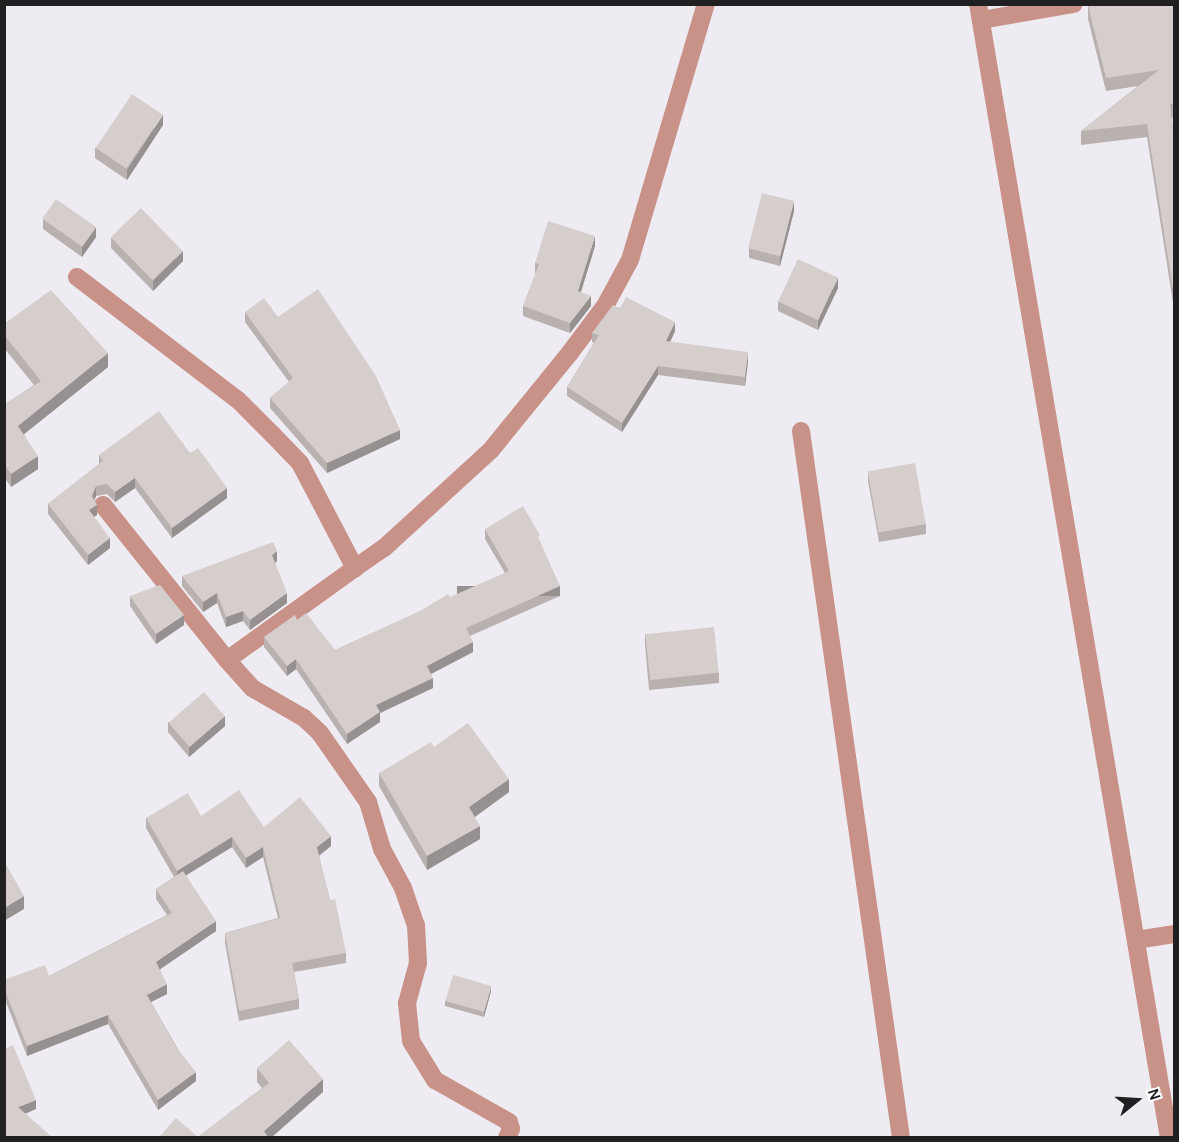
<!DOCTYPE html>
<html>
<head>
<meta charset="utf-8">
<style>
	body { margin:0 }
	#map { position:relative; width:1179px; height:1142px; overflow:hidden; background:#eeecf2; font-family:Karla,sans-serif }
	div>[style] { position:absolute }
	.minor>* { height:18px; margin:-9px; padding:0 9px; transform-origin:9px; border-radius:9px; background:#c99289 }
	.wall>* { inset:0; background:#b8b1b0 }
	.shaded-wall>* { inset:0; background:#969090; transform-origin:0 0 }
	.building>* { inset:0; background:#d6cecd; transform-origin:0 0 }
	span { translate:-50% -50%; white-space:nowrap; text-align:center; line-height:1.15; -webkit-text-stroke:4.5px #fff; paint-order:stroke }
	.frame { position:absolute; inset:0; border:6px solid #201f21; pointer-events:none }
	.north { position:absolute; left:1107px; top:1070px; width:60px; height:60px; -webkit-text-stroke:4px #fff; paint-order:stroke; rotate:72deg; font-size:16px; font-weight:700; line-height:24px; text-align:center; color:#201f21 }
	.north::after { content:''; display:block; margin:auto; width:21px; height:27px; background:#201f21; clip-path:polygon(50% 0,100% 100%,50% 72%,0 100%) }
</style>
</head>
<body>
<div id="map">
	<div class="minor">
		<i style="left:978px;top:4px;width:1150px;rotate:80.44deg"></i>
		<i style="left:981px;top:20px;width:94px;rotate:-9.8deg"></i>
		<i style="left:77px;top:277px;width:203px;rotate:37.4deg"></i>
		<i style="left:238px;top:400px;width:49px;rotate:45deg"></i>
		<i style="left:273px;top:435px;width:39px;rotate:46deg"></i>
		<i style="left:300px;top:463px;width:119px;rotate:62.4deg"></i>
		<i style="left:355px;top:568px;width:35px;rotate:-35deg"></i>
		<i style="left:384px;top:548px;width:145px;rotate:-42.5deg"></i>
		<i style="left:491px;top:450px;width:124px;rotate:-50.9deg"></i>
		<i style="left:569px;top:354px;width:60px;rotate:-53.1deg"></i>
		<i style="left:605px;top:306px;width:52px;rotate:-61.5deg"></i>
		<i style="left:630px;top:260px;width:267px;rotate:-73.5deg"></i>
		<i style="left:801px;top:431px;width:714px;rotate:81.95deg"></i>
		<i style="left:103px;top:505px;width:198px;rotate:51.3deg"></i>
		<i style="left:227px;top:660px;width:38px;rotate:48deg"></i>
		<i style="left:252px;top:688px;width:60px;rotate:30deg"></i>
		<i style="left:304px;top:718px;width:22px;rotate:43deg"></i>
		<i style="left:320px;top:733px;width:84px;rotate:55.2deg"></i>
		<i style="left:368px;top:802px;width:49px;rotate:73.4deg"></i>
		<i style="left:382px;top:849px;width:44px;rotate:61.7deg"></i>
		<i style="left:403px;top:888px;width:39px;rotate:71deg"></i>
		<i style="left:416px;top:925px;width:38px;rotate:87deg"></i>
		<i style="left:418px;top:963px;width:41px;rotate:105.4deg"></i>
		<i style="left:407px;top:1003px;width:38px;rotate:84deg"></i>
		<i style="left:411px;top:1041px;width:46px;rotate:58.4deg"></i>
		<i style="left:435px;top:1080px;width:85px;rotate:29.6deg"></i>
		<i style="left:509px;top:1122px;width:7px;rotate:74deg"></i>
		<i style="left:511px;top:1129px;width:10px;rotate:114deg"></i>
		<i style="left:227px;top:660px;width:158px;rotate:-35.7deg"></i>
		<i style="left:1136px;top:940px;width:38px;rotate:-9deg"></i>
	</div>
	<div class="wall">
		<i style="clip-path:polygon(1174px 4px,1174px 117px,1172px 118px,1174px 142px,1174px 309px,1147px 137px,1081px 145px,1081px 131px,1138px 86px,1106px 91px,1088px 19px,1088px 5px)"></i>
		<i style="clip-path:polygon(163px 125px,127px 180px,95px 158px,95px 148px)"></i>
		<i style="clip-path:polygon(794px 211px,780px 266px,749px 258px,749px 248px)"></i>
		<i style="clip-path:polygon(43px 219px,96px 237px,82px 257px,43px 229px)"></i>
		<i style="clip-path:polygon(111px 238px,183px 261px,153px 291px,111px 248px)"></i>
		<i style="clip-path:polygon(595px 246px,581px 292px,591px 306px,570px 333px,523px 316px,523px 306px,536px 273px,535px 273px,535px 263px)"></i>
		<i style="clip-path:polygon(838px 288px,818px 330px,778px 311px,778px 301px)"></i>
		<i style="clip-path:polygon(245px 312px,278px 317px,400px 439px,327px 473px,270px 408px,270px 398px,289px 382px,245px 322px)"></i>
		<i style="clip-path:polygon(4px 324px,108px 367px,24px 434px,38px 469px,11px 487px,4px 477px,4px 405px,34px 385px,4px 348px)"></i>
		<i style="clip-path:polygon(675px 331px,670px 342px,748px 361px,745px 386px,658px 375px,622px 432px,567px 396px,567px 387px,594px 343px,592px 342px,592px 333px)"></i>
		<i style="clip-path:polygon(190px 453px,227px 498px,172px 538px,135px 488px,115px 502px,107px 494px,96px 496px,94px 501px,97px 515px,94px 517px,110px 548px,88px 565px,48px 514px,48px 504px,99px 464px,99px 455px)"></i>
		<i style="clip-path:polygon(868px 471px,926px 524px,926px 534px,879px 542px,868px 481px)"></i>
		<i style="clip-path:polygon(485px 529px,540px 541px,560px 596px,470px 636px,473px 652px,431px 674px,433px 688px,380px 713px,380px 722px,347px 744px,296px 669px,287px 676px,264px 647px,264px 637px,297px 620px,335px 650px,505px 573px,485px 539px)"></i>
		<i style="clip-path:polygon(277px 561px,275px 563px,287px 603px,250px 630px,243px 621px,226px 627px,217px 603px,203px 612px,182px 586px,182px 576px)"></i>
		<i style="clip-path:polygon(130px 596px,184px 625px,156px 644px,130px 606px)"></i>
		<i style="clip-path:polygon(645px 634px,719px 673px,719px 683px,649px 690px,645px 644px)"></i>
		<i style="clip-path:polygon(168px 722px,225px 726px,189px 757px,168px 732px)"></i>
		<i style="clip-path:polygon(434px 747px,509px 792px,475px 817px,480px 839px,427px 870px,379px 786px,379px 773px)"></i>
		<i style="clip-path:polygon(201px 816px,264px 827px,331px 846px,319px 856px,330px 900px,346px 953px,346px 963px,294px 972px,299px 999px,299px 1009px,239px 1021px,225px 943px,225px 933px,278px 918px,263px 857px,246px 868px,232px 847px,186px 875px,216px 931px,160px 969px,167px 994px,151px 1002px,196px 1081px,158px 1110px,108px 1024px,27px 1056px,4px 997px,4px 980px,49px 976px,167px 915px,156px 899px,156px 889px,174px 877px,146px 828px,146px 818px)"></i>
		<i style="clip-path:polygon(491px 991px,484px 1017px,445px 1006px,445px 1001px)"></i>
		<i style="clip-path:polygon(257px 1068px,323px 1092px,198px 1137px,262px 1088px,257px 1082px)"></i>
	</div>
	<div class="shaded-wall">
		<i style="clip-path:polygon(163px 115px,163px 125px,127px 180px,127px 170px)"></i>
		<i style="clip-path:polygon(794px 201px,794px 211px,780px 266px,780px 256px)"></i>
		<i style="clip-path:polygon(96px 227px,96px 237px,82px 257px,82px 247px)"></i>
		<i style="clip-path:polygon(595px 236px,595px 246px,578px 301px,578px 291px)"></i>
		<i style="clip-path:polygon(183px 251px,183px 261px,153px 291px,153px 281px)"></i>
		<i style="clip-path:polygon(838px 278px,838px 288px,818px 330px,818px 320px)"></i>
		<i style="clip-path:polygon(591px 296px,591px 306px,570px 333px,570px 323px)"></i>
		<i style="clip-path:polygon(675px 322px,675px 331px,666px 351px,666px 341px)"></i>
		<i style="clip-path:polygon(748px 352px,748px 361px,745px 386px,745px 377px)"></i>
		<i style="clip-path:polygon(108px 353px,108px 367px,18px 439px,18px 426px)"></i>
		<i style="clip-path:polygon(658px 366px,658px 375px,622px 432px,622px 423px)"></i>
		<i style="clip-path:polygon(400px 430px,400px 439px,327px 473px,327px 463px)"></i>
		<i style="clip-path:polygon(38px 456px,38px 469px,11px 487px,11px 474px)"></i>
		<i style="clip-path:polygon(135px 478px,135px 488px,115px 502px,115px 492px)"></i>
		<i style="clip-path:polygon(96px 486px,96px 496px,92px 506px,92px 496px)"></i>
		<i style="clip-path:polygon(227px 488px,227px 498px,172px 538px,172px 528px)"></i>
		<i style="clip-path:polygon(97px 505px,97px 515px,89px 520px,89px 510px)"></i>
		<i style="clip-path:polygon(110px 538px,110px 548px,88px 565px,88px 555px)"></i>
		<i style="clip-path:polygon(277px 551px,277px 561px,272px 565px,272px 555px)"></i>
		<i style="left:560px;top:586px;width:10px;height:103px;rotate:90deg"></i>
		<i style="clip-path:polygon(217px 593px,217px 603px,203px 612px,203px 602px)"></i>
		<i style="clip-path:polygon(287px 593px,287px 603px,250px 630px,250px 620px)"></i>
		<i style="clip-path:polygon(243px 611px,243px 621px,226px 627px,226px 617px)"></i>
		<i style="clip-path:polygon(184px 615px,184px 625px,156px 644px,156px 634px)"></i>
		<i style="clip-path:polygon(473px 642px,473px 652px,427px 676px,427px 666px)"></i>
		<i style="clip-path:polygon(296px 659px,296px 669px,287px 676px,287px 666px)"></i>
		<i style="clip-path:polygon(433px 678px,433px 688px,380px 713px,380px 722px,347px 744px,347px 734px,376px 705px)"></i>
		<i style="clip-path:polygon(225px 716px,225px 726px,189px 757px,189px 747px)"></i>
		<i style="clip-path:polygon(509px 779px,509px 792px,469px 821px,469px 807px)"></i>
		<i style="clip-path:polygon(480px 826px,480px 839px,427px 870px,427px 856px)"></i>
		<i style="clip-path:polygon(331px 836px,331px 846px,317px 857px,317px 847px)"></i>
		<i style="clip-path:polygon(232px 837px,232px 847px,177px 881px,177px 871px)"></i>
		<i style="clip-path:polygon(263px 847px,263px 857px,246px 868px,246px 858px)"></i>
		<i style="clip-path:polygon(24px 896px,24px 909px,4px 921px,4px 908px)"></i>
		<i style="clip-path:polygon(216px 921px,216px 931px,156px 972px,156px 962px)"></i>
		<i style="clip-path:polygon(167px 984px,167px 994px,147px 1004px,147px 995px)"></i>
		<i style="clip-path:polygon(491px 986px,491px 991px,484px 1017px,484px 1012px)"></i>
		<i style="clip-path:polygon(108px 1015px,108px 1024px,27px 1056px,27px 1046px)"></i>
		<i style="clip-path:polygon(196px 1072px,196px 1081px,158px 1110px,158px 1100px)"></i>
		<i style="clip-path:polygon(323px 1079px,323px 1092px,272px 1137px,264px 1137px,264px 1131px)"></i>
		<i style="clip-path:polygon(36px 1100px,36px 1109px,18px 1117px,18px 1107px)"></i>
	</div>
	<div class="building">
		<i style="clip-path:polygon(1091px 4px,1174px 5px,1174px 104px,1170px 104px,1174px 142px,1174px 296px,1147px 124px,1081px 131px,1159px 70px,1106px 78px,1088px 5px)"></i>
		<i style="left:132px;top:94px;width:37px;height:65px;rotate:34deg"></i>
		<i style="left:762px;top:193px;width:33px;height:57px;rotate:14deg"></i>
		<i style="left:56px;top:199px;width:49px;height:24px;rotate:35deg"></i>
		<i style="left:141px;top:208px;width:60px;height:42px;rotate:46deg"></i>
		<i style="clip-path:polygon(548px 221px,595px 236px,578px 291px,591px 296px,570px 323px,523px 306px,539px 264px,535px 263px)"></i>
		<i style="left:798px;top:259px;width:44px;height:47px;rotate:25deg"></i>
		<i style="clip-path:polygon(318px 289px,376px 376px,400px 430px,327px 463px,270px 398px,293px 378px,245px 312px,264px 298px,278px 317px)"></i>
		<i style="clip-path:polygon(51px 290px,108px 353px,18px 426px,38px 456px,11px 474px,4px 464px,4px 405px,41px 381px,4px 335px,4px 324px)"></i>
		<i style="clip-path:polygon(626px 297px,675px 322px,666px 341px,748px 352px,745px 377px,658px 366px,622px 423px,567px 387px,599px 335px,592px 333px,613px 305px,620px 308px)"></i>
		<i style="clip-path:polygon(159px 411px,190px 453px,198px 448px,227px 488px,172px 528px,135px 478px,115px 492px,107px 484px,96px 486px,92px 496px,97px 505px,89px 510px,110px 538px,88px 555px,48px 504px,103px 461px,99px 455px)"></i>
		<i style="left:915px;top:463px;width:62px;height:48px;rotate:80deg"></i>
		<i style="clip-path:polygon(523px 506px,540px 535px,538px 537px,560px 586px,466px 628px,473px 642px,427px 666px,433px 678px,376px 705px,380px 712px,347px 734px,296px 659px,287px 666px,264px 637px,295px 615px,297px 620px,306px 613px,335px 650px,422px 610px,448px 594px,450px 597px,509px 571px,485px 529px)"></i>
		<i style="clip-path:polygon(273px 542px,277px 551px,272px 555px,287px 593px,250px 620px,243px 611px,226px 617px,217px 593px,203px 602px,182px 576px)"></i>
		<i style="clip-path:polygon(160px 585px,184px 615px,156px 634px,130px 596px)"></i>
		<i style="left:714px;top:627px;width:46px;height:69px;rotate:84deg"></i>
		<i style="left:204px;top:692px;width:32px;height:47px;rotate:49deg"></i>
		<i style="clip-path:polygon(468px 723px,509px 779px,469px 807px,480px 826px,427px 856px,379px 773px,431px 742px,434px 747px)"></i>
		<i style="clip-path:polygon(239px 790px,264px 827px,300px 797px,331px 836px,317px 847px,330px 900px,335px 899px,346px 953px,292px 963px,299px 999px,239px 1011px,225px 933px,280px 918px,263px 847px,246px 858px,232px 837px,177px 871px,146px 818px,188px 793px,201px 816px)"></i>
		<i style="clip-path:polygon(4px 861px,24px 896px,4px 908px)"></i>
		<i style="clip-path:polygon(183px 871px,216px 921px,156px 962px,167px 984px,147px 995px,176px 1047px,196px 1072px,158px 1100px,108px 1015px,27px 1046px,4px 988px,4px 980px,45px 965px,49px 976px,172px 913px,156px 889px)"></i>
		<i style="left:453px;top:975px;width:40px;height:27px;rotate:16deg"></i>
		<i style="clip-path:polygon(289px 1040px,323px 1079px,264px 1131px,268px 1137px,159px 1137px,176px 1118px,198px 1137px,269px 1083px,257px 1068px)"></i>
		<i style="clip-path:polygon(13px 1045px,36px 1100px,18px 1107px,52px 1137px,4px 1137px,4px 1049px)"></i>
	</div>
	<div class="frame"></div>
	<div class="north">N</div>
</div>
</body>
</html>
